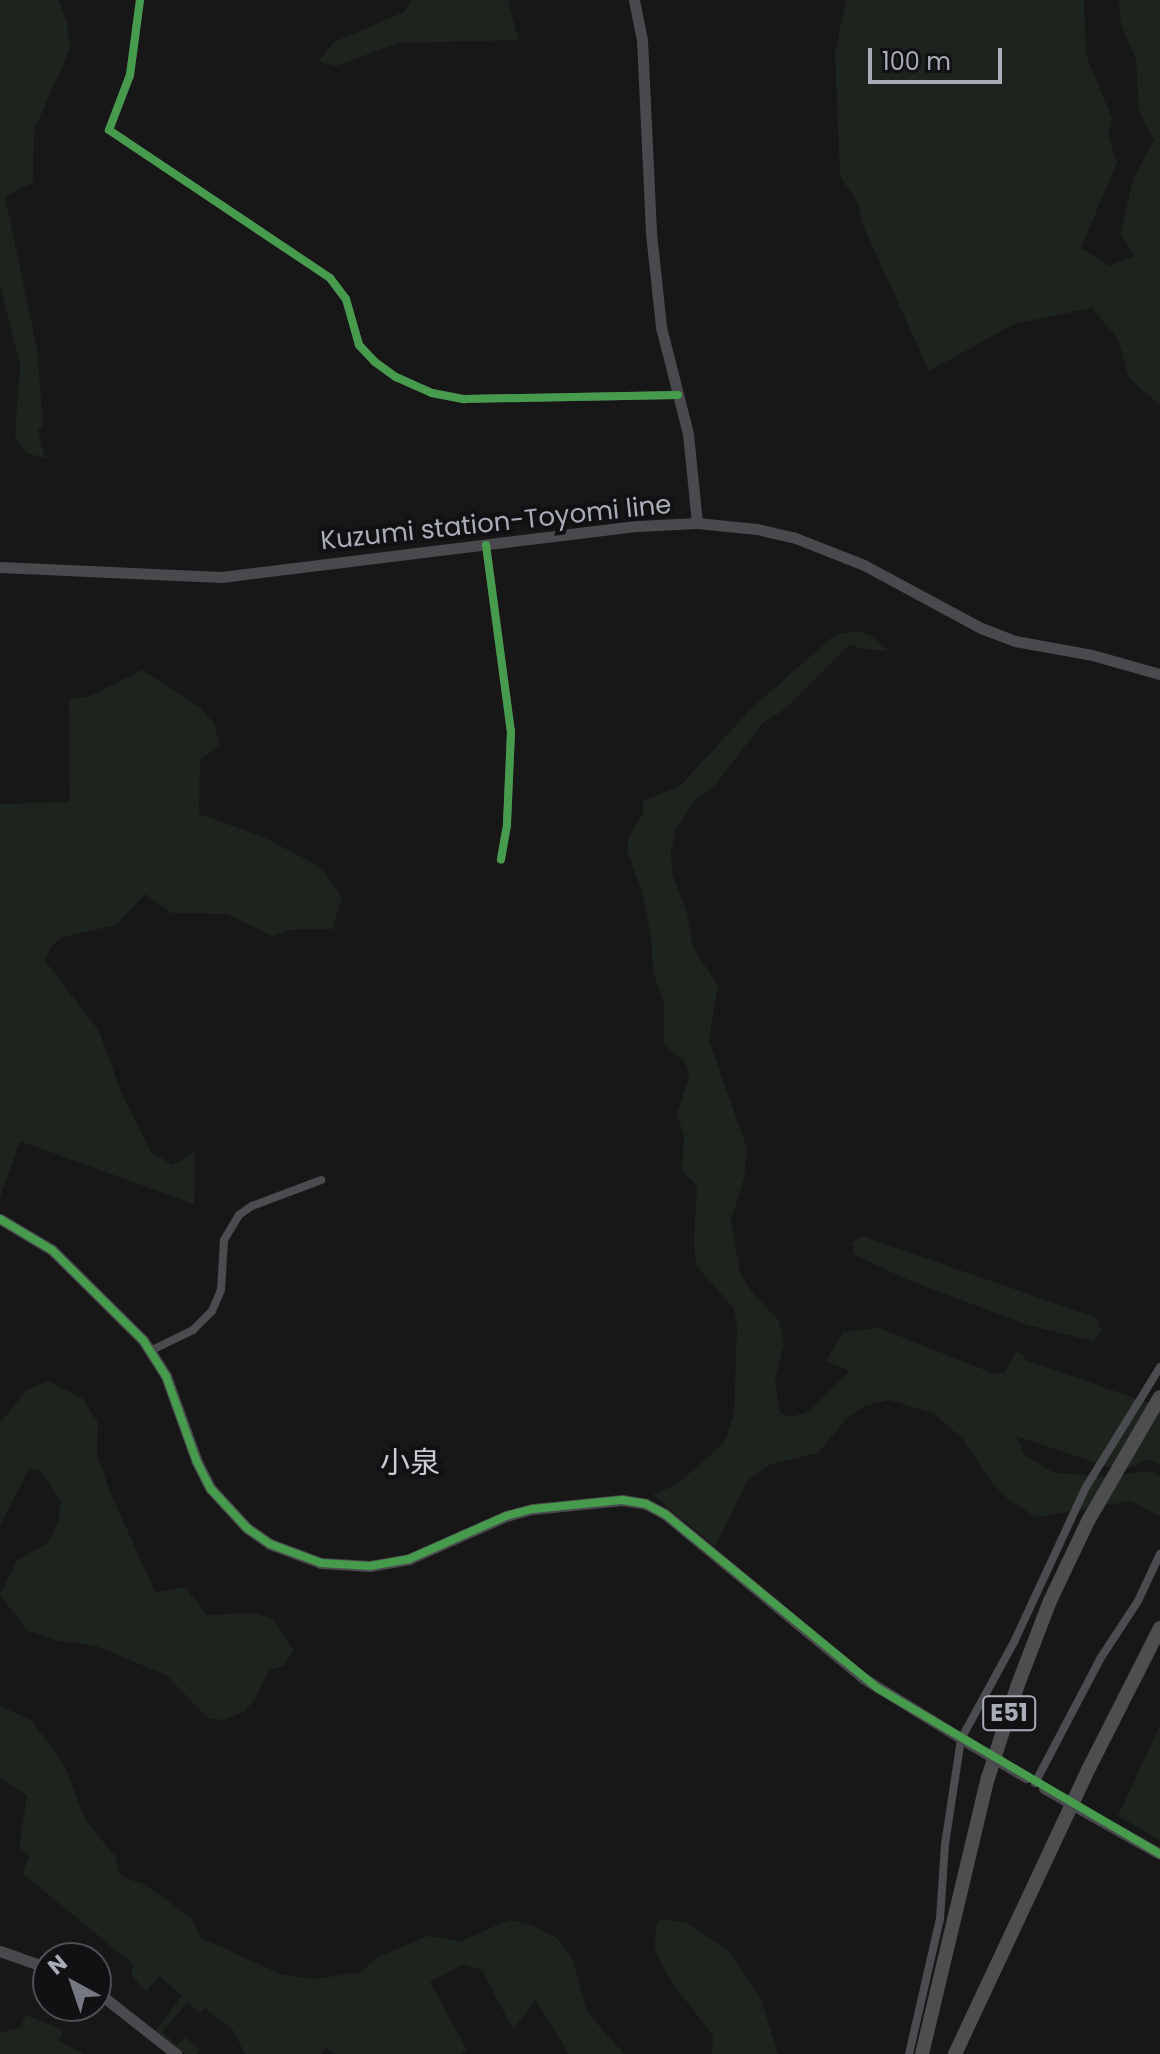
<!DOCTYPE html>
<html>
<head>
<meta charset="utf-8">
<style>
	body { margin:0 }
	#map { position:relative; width:1160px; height:2054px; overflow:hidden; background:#171717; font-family:Poppins,"Noto Sans JP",sans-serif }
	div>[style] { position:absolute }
	.green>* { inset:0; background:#1d241e }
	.street>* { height:8px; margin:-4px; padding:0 4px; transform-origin:4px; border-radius:4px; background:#4b4c50 }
	.secondary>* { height:11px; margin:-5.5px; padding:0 5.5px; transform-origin:5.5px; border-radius:5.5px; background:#4a4a4e }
	.highway>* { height:14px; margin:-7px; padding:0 7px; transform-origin:7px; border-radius:7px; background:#4e4e51 }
	.secondary-bridge>* { height:11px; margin:-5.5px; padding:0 5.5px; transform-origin:5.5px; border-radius:5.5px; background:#4a4a4e }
	.cycleway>* { height:8px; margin:-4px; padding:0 4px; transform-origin:4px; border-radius:4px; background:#469c4c }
	span { translate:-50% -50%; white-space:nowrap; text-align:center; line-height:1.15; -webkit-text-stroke:8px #111113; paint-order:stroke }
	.shield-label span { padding:2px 6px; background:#111113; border:2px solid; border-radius:6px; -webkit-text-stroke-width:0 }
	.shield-label { font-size:24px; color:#a8adb8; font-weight:700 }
	.street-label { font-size:26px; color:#a8adb8 }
	.quarter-label { font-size:30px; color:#c9ccd4 }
	.north { position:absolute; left:32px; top:1942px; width:80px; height:80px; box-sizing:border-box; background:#111113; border:2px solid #4d4f55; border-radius:50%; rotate:320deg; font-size:22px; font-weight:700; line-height:32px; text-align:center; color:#a8adb8 }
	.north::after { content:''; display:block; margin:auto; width:28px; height:36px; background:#757880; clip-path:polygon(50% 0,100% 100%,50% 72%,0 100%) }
	.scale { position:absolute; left:868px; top:48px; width:134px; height:36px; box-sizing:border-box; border:4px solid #a8adb8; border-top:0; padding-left:10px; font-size:24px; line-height:28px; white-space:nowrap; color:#a8adb8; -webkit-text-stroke:6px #111113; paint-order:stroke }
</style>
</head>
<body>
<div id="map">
	<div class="green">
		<i style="clip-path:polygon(0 0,58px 0,67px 23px,70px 49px,34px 130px,33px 182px,5px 197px,37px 349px,43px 426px,38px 430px,45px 458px,26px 453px,15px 436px,20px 365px,0 283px)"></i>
		<i style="clip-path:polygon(411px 0,512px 0,508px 3px,519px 40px,398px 43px,336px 66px,319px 61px,334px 42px,404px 12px)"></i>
		<i style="clip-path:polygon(846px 0,1084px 0,1086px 55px,1112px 119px,1108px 135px,1117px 162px,1081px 248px,1109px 266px,1134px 256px,1121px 234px,1133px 179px,1154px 140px,1139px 112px,1136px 60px,1121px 24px,1119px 0,1160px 0,1160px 405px,1129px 378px,1118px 339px,1092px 308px,1014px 324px,929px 371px,863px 225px,858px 203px,840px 176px,835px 54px)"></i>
		<i style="clip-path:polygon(859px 631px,874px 637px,888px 651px,862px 649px,850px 644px,785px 709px,763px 723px,715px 785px,696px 799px,676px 829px,671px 851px,672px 875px,687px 913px,693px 948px,718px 985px,709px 1040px,747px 1149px,744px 1179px,731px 1219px,740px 1273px,752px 1292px,779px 1321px,784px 1344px,775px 1379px,780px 1413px,791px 1417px,809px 1411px,850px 1371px,826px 1361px,843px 1332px,879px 1328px,995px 1374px,1005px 1372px,1016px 1351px,1024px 1355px,1023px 1359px,1160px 1407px,1160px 1466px,1150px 1459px,1121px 1471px,1016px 1436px,1024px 1454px,1052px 1472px,1099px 1477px,1152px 1471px,1160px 1477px,1160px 1516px,1131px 1501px,1036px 1517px,1008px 1499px,992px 1483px,962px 1438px,933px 1413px,889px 1400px,865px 1406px,847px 1418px,818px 1453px,771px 1464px,747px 1481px,715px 1546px,653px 1495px,677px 1484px,724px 1443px,734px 1415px,737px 1326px,734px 1309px,696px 1265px,694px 1239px,697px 1186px,682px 1171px,684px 1136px,677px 1114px,689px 1077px,685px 1062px,664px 1044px,664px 1004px,653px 971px,651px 936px,641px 888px,627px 851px,628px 839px,643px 814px,643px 801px,681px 785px,750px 710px,822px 646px,835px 635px)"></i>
		<i style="clip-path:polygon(142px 670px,201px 708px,214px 724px,220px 745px,200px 760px,199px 814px,261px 836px,309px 861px,322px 870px,342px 897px,332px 929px,294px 929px,273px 936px,227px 914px,172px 913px,145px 894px,116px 925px,62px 937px,50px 948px,45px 961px,99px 1031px,122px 1094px,151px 1152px,172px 1165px,195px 1152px,194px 1204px,20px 1141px,0 1197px,0 804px,70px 802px,69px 700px,93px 695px)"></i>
		<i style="clip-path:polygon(862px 1236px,1097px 1318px,1101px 1331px,1093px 1341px,1027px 1325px,911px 1281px,855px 1255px,852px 1243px)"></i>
		<i style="clip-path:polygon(48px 1381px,82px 1398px,98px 1423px,97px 1454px,111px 1494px,155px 1592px,185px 1587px,207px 1615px,256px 1613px,273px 1619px,286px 1638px,293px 1650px,284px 1666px,269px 1670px,255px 1699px,244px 1712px,224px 1720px,208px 1718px,166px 1675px,96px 1646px,59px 1641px,28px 1631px,0 1595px,17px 1561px,48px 1543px,59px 1519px,61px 1503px,46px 1478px,39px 1470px,29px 1469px,0 1526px,0 1423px,27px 1390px)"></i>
		<i style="clip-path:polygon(0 1706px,31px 1720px,65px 1766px,85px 1820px,115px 1856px,119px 1872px,124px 1878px,144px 1884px,191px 1918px,201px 1938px,283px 1975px,316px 1979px,361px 1972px,378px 1957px,427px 1936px,461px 1941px,509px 1920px,532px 1925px,557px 1938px,572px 1959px,588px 2013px,624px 2054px,569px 2054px,536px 2000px,513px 2029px,482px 1970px,463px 1964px,430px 1982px,467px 2050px,461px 2054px,336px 2054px,326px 2048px,321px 2054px,245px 2054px,233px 2030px,205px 2008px,200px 2013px,187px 2003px,162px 2032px,177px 2045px,185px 2037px,200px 2050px,197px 2054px,184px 2054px,155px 2031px,182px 1996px,159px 1976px,146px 1992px,132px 1976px,133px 1964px,22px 1873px,29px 1857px,19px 1847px,27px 1795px,0 1778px)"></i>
		<i style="clip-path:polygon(1160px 1725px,1160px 1840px,1118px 1816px)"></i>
		<i style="clip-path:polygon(660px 1919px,686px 1922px,729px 1951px,761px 1999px,778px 2054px,712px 2054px,713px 2036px,671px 1981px,655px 1950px,656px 1924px)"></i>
		<i style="clip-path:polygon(26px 2015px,63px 2030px,59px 2041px,84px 2054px,0 2054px,0 2033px,20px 2028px)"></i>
	</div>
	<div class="street">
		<i style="left:140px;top:0;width:76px;rotate:97.6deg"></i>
		<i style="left:130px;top:75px;width:59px;rotate:110.9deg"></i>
		<i style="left:109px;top:130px;width:266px;rotate:33.8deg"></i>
		<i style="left:330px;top:278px;width:26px;rotate:53deg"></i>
		<i style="left:346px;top:299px;width:48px;rotate:74.2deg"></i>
		<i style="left:359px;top:345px;width:23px;rotate:47deg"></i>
		<i style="left:375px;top:362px;width:26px;rotate:36deg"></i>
		<i style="left:396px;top:377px;width:39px;rotate:24deg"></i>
		<i style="left:432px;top:393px;width:33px;rotate:11deg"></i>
		<i style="left:464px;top:399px;width:214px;rotate:-1.1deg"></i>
		<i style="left:486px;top:545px;width:189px;rotate:82.4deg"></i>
		<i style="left:511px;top:732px;width:93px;rotate:92.5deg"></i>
		<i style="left:507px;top:825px;width:35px;rotate:100deg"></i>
		<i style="left:152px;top:1350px;width:46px;rotate:-26deg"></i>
		<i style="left:193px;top:1330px;width:27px;rotate:-45deg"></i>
		<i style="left:212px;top:1311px;width:23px;rotate:-67deg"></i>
		<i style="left:221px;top:1290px;width:50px;rotate:-86.6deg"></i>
		<i style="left:224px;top:1240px;width:29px;rotate:-59deg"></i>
		<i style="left:239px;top:1215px;width:16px;rotate:-35deg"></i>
		<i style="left:252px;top:1206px;width:74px;rotate:-20.6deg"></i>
		<i style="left:1035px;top:1783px;width:140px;rotate:-62.3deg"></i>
		<i style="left:1100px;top:1659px;width:69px;rotate:-56.8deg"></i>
		<i style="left:1138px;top:1601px;width:52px;rotate:-64.9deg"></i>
		<i style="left:909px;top:2054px;width:139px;rotate:-77.1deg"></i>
		<i style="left:940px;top:1919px;width:75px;rotate:-86.2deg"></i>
		<i style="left:945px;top:1844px;width:106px;rotate:-81.3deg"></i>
		<i style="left:961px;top:1739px;width:111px;rotate:-61.3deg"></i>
		<i style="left:1014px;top:1642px;width:171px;rotate:-65.1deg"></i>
		<i style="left:1086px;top:1487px;width:141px;rotate:-58.3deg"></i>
	</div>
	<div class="secondary">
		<i style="left:634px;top:0;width:41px;rotate:78.7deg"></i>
		<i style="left:642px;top:40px;width:193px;rotate:87.3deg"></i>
		<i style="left:651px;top:233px;width:95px;rotate:83.9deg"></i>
		<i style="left:661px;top:327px;width:110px;rotate:75.8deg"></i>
		<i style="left:688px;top:434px;width:89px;rotate:84.2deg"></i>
		<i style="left:0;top:567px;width:221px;rotate:2.6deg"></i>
		<i style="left:221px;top:577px;width:420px;rotate:-7deg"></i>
		<i style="left:638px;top:526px;width:59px;rotate:-2.9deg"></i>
		<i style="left:697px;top:523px;width:60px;rotate:5.7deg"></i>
		<i style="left:757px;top:529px;width:37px;rotate:13deg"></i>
		<i style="left:793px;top:537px;width:76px;rotate:21.5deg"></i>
		<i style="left:864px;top:565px;width:133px;rotate:28.3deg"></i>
		<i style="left:981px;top:628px;width:36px;rotate:21deg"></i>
		<i style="left:1015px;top:641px;width:78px;rotate:10.3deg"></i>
		<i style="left:1092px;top:655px;width:71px;rotate:15.6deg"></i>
		<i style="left:0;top:1219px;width:61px;rotate:30.8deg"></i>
		<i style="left:52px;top:1250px;width:128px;rotate:44.7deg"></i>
		<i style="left:143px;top:1340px;width:43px;rotate:57.4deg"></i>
		<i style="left:166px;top:1376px;width:91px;rotate:70.2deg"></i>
		<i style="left:197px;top:1462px;width:30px;rotate:63deg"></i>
		<i style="left:211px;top:1489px;width:53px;rotate:47.3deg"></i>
		<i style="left:247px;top:1528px;width:28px;rotate:35deg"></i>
		<i style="left:270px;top:1544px;width:54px;rotate:20.4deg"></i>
		<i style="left:321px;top:1563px;width:49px;rotate:3.5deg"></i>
		<i style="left:370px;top:1566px;width:40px;rotate:-10deg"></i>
		<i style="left:409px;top:1559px;width:106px;rotate:-23.9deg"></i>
		<i style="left:506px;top:1516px;width:28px;rotate:-15deg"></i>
		<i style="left:533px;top:1509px;width:89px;rotate:-5.8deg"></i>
		<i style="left:622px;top:1500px;width:24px;rotate:9deg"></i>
		<i style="left:646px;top:1504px;width:21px;rotate:28deg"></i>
		<i style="left:665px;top:1514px;width:257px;rotate:39.6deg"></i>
		<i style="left:863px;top:1678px;width:122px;rotate:31.6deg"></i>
		<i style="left:1089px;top:1814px;width:81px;rotate:29.4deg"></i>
		<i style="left:0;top:1951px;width:51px;rotate:19.5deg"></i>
		<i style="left:96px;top:1991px;width:102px;rotate:38.2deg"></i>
	</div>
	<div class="highway">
		<i style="left:922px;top:2054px;width:284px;rotate:-76.6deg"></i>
		<i style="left:988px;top:1778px;width:96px;rotate:-72.3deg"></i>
		<i style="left:1017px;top:1687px;width:92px;rotate:-69deg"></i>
		<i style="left:1050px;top:1601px;width:89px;rotate:-64.6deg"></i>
		<i style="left:1088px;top:1521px;width:143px;rotate:-59.9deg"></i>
		<i style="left:955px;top:2054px;width:316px;rotate:-64.9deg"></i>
		<i style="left:1089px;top:1768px;width:157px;rotate:-63.1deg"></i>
	</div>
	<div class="secondary-bridge">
		<i style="left:967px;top:1742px;width:69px;rotate:30.7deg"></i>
		<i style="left:1044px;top:1788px;width:52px;rotate:30deg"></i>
	</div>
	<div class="cycleway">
		<i style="left:140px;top:0;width:76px;rotate:97.6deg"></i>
		<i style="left:130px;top:75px;width:59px;rotate:110.9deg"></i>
		<i style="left:109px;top:130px;width:266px;rotate:33.8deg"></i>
		<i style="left:330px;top:278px;width:26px;rotate:53deg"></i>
		<i style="left:346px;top:299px;width:48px;rotate:74.2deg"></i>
		<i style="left:359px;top:345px;width:23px;rotate:47deg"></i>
		<i style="left:375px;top:362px;width:26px;rotate:36deg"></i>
		<i style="left:396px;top:377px;width:39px;rotate:24deg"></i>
		<i style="left:432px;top:393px;width:33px;rotate:11deg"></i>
		<i style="left:464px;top:399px;width:214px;rotate:-1.1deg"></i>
		<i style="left:486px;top:545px;width:189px;rotate:82.4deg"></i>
		<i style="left:511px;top:732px;width:93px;rotate:92.5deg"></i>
		<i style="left:507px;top:825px;width:35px;rotate:100deg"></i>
		<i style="left:0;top:1219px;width:61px;rotate:30.8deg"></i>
		<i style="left:52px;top:1250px;width:128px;rotate:44.7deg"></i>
		<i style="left:143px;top:1340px;width:43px;rotate:57.4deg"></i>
		<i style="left:166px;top:1376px;width:91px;rotate:70.2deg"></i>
		<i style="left:197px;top:1462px;width:30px;rotate:63deg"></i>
		<i style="left:211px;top:1489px;width:53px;rotate:47.3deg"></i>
		<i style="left:247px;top:1528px;width:28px;rotate:35deg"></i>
		<i style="left:270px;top:1544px;width:54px;rotate:20.4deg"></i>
		<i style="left:321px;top:1563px;width:49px;rotate:3.5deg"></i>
		<i style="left:370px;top:1566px;width:40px;rotate:-10deg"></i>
		<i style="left:409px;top:1559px;width:106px;rotate:-23.9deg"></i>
		<i style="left:506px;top:1516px;width:28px;rotate:-15deg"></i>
		<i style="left:533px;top:1509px;width:89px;rotate:-5.8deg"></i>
		<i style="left:622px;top:1500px;width:24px;rotate:9deg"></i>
		<i style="left:646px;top:1504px;width:21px;rotate:28deg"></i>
		<i style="left:665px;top:1514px;width:276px;rotate:39.3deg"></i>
		<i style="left:879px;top:1689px;width:326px;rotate:30.4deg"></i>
	</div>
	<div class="shield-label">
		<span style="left:1009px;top:1713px">E51</span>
	</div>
	<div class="street-label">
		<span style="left:496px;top:523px;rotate:-6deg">Kuzumi station-Toyomi line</span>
	</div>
	<div class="quarter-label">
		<span style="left:410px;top:1463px">小泉</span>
	</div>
	<div class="north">N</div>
	<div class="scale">100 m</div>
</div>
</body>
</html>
